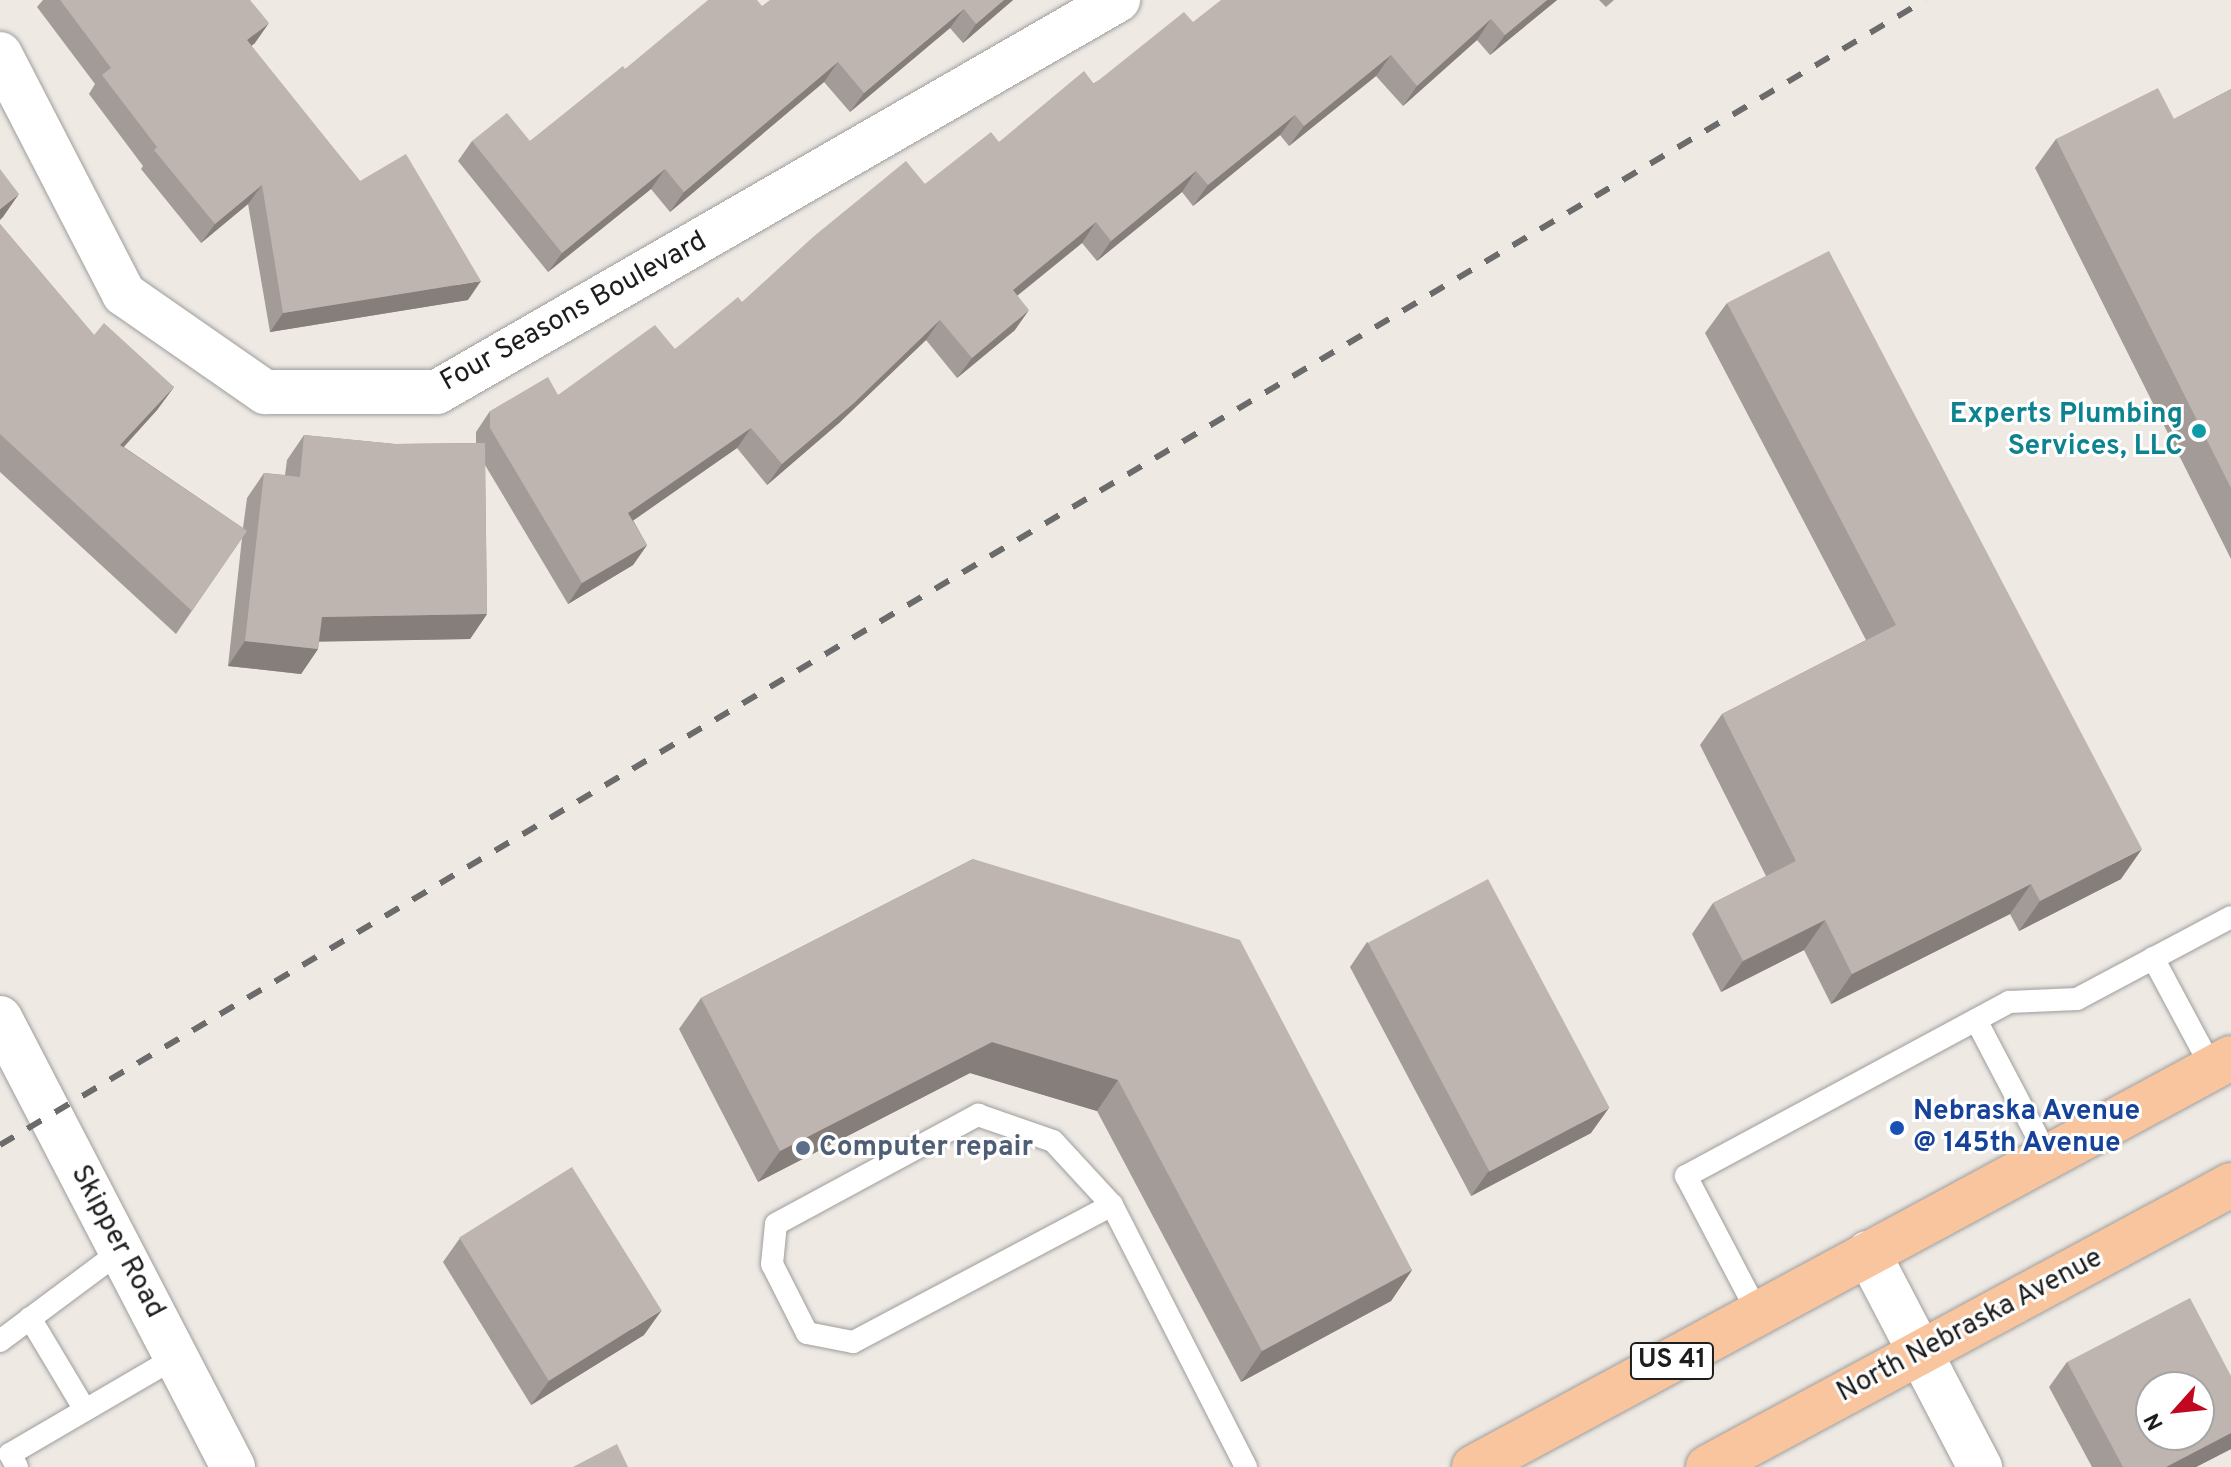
<!DOCTYPE html>
<html>
<head>
<meta charset="utf-8">
<style>
	body { margin:0 }
	#map { position:relative; width:2231px; height:1467px; overflow:hidden; background:#eee9e3; font-family:Overpass,sans-serif }
	div>[style] { position:absolute }
	.roads { filter:drop-shadow(0 0 2px #9e9e9e) drop-shadow(0 0 2px #9e9e9e) }
	.service>* { height:22px; margin:-11px; padding:0 11px; transform-origin:11px; border-radius:11px; background:#fff }
	.minor>* { height:44px; margin:-22px; padding:0 22px; transform-origin:22px; border-radius:22px; background:#fff }
	.tertiary>* { height:44px; margin:-22px; padding:0 22px; transform-origin:22px; border-radius:22px; background:#fff }
	.primary>* { height:44px; margin:-22px; padding:0 22px; transform-origin:22px; border-radius:22px; background:#f8c59e }
	.rail>* { height:6px; margin-top:-3px; transform-origin:0; background:repeating-linear-gradient(90deg,#6b6b6b 0 16px,transparent 0 32px) }
	.wall>* { inset:0; background:#a39b97 }
	.shaded-wall>* { inset:0; background:#857e7b }
	.building>* { inset:0; background:#beb4b0; transform-origin:0 0 }
	.dots>* { width:22px; height:22px; translate:-50% -50%; box-sizing:border-box; border:4px solid #fff; border-radius:50% }
	span { translate:-50% -50%; white-space:nowrap; text-align:center; line-height:1.15; -webkit-text-stroke:6px #fff; paint-order:stroke }
	.shield-label span { padding:2px 6px; background:#fff; border:2px solid; border-radius:6px; -webkit-text-stroke-width:0 }
	.shield-label { font-size:26px; color:#1d1d1d; font-weight:700 }
	.street-label { font-size:28px; color:#1d1d1d }
	.culture-label { font-size:28px; color:#0d838f; font-weight:700 }
	.right { translate:-100% -50%; text-align:right }
	.transit-label { font-size:28px; color:#164399; font-weight:700 }
	.left { translate:0 -50%; text-align:left }
	.service-label { font-size:28px; color:#4e5e75; font-weight:700 }
	.north { position:absolute; left:2135px; top:1371px; width:80px; height:80px; box-sizing:border-box; background:#fff; border:2px solid #a5a5a5; border-radius:50%; rotate:243deg; font-size:22px; font-weight:700; line-height:32px; text-align:center; color:#1d1d1d }
	.north::after { content:''; display:block; margin:auto; width:28px; height:36px; background:#c20821; clip-path:polygon(50% 0,100% 100%,50% 72%,0 100%) }
</style>
</head>
<body>
<div id="map">
	<div class="roads">
		<div class="service">
			<i style="left:2153px;top:958px;width:125px;rotate:61.8deg"></i>
			<i style="left:1976px;top:1020px;width:155px;rotate:62.3deg"></i>
			<i style="left:1112px;top:1205px;width:293px;rotate:152.1deg"></i>
			<i style="left:853px;top:1342px;width:47px;rotate:-168.9deg"></i>
			<i style="left:807px;top:1333px;width:77px;rotate:-116.9deg"></i>
			<i style="left:772px;top:1264px;width:40px;rotate:-84.3deg"></i>
			<i style="left:776px;top:1224px;width:230px;rotate:-28.4deg"></i>
			<i style="left:978px;top:1115px;width:79px;rotate:19.1deg"></i>
			<i style="left:1053px;top:1141px;width:87px;rotate:47.3deg"></i>
			<i style="left:1112px;top:1205px;width:294px;rotate:62.9deg"></i>
			<i style="left:1759px;top:1315px;width:157px;rotate:-117.7deg"></i>
			<i style="left:1686px;top:1176px;width:367px;rotate:-28.3deg"></i>
			<i style="left:2009px;top:1002px;width:68px;rotate:-2.5deg"></i>
			<i style="left:2077px;top:999px;width:174px;rotate:-28deg"></i>
			<i style="left:30px;top:1318px;width:107px;rotate:59.1deg"></i>
			<i style="left:0;top:1341px;width:152px;rotate:-36.7deg"></i>
			<i style="left:17px;top:1467px;width:15px;rotate:-118deg"></i>
			<i style="left:10px;top:1454px;width:192px;rotate:-30.3deg"></i>
		</div>
		<div class="minor">
			<i style="left:0;top:54px;width:270px;rotate:62.7deg"></i>
			<i style="left:124px;top:294px;width:172px;rotate:34.8deg"></i>
			<i style="left:265px;top:392px;width:172px"></i>
			<i style="left:437px;top:392px;width:786px;rotate:-29.93deg"></i>
			<i style="left:1868px;top:1253px;width:242px;rotate:62.4deg"></i>
		</div>
		<div class="tertiary">
			<i style="left:0;top:1018px;width:506px;rotate:62.57deg"></i>
		</div>
		<div class="primary">
			<i style="left:1474px;top:1467px;width:860px;rotate:-28.38deg"></i>
			<i style="left:1708px;top:1467px;width:594px;rotate:-28.33deg"></i>
		</div>
	</div>
	<div class="rail">
		<i style="left:0;top:1145px;width:2240px;rotate:-30.74deg"></i>
	</div>
	<div class="wall">
		<i style="clip-path:polygon(43px 0,250px 0,255px 43px,251px 46px,360px 181px,468px 300px,270px 332px,248px 204px,201px 243px,141px 169px,143px 166px,89px 94px,95px 84px,37px 7px)"></i>
		<i style="clip-path:polygon(1013px 0,963px 43px,950px 28px,850px 112px,824px 82px,670px 212px,651px 189px,548px 272px,458px 161px,472px 141px,530px 141px,625px 69px,762px 6px)"></i>
		<i style="clip-path:polygon(1557px 0,1490px 55px,1477px 40px,1403px 106px,1376px 76px,1289px 146px,1280px 135px,1193px 206px,1182px 192px,1097px 261px,1082px 243px,1017px 296px,1015px 330px,957px 378px,926px 340px,839px 423px,767px 485px,737px 448px,633px 520px,647px 545px,633px 565px,568px 604px,485px 465px,487px 614px,470px 639px,319px 641px,318px 649px,301px 674px,228px 666px,242px 538px,176px 634px,0 472px,0 224px,94px 335px,174px 387px,157px 410px,124px 447px,243px 528px,247px 498px,264px 473px,285px 475px,287px 460px,304px 435px,395px 444px,476px 443px,476px 432px,490px 411px,558px 395px,675px 349px,742px 302px,925px 184px,999px 142px,1193px 22px)"></i>
		<i style="clip-path:polygon(1599px 0,1614px 0,1606px 7px)"></i>
		<i style="clip-path:polygon(2231px 89px,2231px 559px,2035px 168px,2056px 139px,2174px 119px)"></i>
		<i style="clip-path:polygon(1727px 303px,2121px 879px,2019px 931px,2010px 914px,1831px 1004px,1804px 950px,1721px 992px,1692px 934px,1713px 903px,1766px 876px,1700px 745px,1722px 714px,1866px 640px,1705px 333px)"></i>
		<i style="clip-path:polygon(973px 859px,1412px 1270px,1391px 1301px,1241px 1382px,1097px 1111px,970px 1073px,758px 1182px,679px 1029px,701px 998px)"></i>
		<i style="clip-path:polygon(1367px 942px,1591px 1133px,1471px 1196px,1350px 967px)"></i>
		<i style="clip-path:polygon(460px 1238px,644px 1335px,531px 1405px,443px 1262px)"></i>
		<i style="clip-path:polygon(2067px 1362px,2231px 1376px,2231px 1449px,2196px 1467px,2092px 1467px,2049px 1387px)"></i>
	</div>
	<div class="shaded-wall">
		<i style="clip-path:polygon(1004px 0,1013px 0,963px 43px,976px 24px)"></i>
		<i style="clip-path:polygon(1547px 0,1557px 0,1490px 55px,1505px 35px)"></i>
		<i style="clip-path:polygon(964px 9px,950px 28px,850px 112px,864px 93px)"></i>
		<i style="clip-path:polygon(1491px 19px,1477px 40px,1403px 106px,1417px 86px)"></i>
		<i style="clip-path:polygon(269px 23px,255px 43px,234px 59px,247px 40px)"></i>
		<i style="clip-path:polygon(1391px 55px,1376px 76px,1289px 146px,1304px 126px)"></i>
		<i style="clip-path:polygon(838px 62px,824px 82px,670px 212px,684px 192px)"></i>
		<i style="clip-path:polygon(1295px 115px,1280px 135px,1193px 206px,1208px 185px)"></i>
		<i style="clip-path:polygon(665px 169px,651px 189px,548px 272px,562px 253px)"></i>
		<i style="clip-path:polygon(1196px 171px,1182px 192px,1097px 261px,1111px 241px)"></i>
		<i style="clip-path:polygon(262px 185px,248px 204px,201px 243px,215px 224px)"></i>
		<i style="clip-path:polygon(19px 194px,3px 217px,0 220px,0 209px)"></i>
		<i style="clip-path:polygon(1096px 222px,1082px 243px,998px 311px,1013px 290px)"></i>
		<i style="clip-path:polygon(481px 281px,468px 300px,270px 332px,283px 313px)"></i>
		<i style="clip-path:polygon(1029px 310px,1015px 330px,957px 378px,972px 358px)"></i>
		<i style="clip-path:polygon(940px 320px,926px 340px,839px 423px,767px 485px,782px 464px)"></i>
		<i style="clip-path:polygon(174px 387px,157px 410px,104px 468px,120px 445px)"></i>
		<i style="clip-path:polygon(751px 428px,737px 448px,614px 534px,628px 513px)"></i>
		<i style="clip-path:polygon(647px 545px,633px 565px,568px 604px,582px 583px)"></i>
		<i style="clip-path:polygon(487px 614px,470px 639px,304px 642px,322px 617px)"></i>
		<i style="clip-path:polygon(245px 641px,318px 649px,301px 674px,228px 666px)"></i>
		<i style="clip-path:polygon(2142px 849px,2121px 879px,2019px 931px,2040px 901px)"></i>
		<i style="clip-path:polygon(2031px 884px,2010px 914px,1831px 1004px,1852px 974px)"></i>
		<i style="clip-path:polygon(1825px 920px,1804px 950px,1721px 992px,1743px 961px)"></i>
		<i style="clip-path:polygon(992px 1042px,1118px 1080px,1097px 1111px,970px 1073px,758px 1182px,780px 1151px)"></i>
		<i style="clip-path:polygon(1609px 1108px,1591px 1133px,1471px 1196px,1488px 1172px)"></i>
		<i style="clip-path:polygon(1412px 1270px,1391px 1301px,1241px 1382px,1262px 1351px)"></i>
		<i style="clip-path:polygon(662px 1310px,644px 1335px,531px 1405px,549px 1381px)"></i>
		<i style="clip-path:polygon(2231px 1433px,2231px 1449px,2196px 1467px,2166px 1467px)"></i>
	</div>
	<div class="building">
		<i style="clip-path:polygon(60px 0,250px 0,269px 23px,247px 40px,360px 181px,406px 154px,481px 281px,283px 313px,262px 185px,215px 224px,154px 150px,157px 147px,102px 75px,111px 68px)"></i>
		<i style="clip-path:polygon(708px 0,757px 0,762px 6px,770px 0,1004px 0,976px 24px,964px 9px,864px 93px,838px 62px,684px 192px,665px 169px,562px 253px,472px 141px,507px 113px,530px 141px,623px 66px,625px 69px)"></i>
		<i style="clip-path:polygon(1221px 0,1547px 0,1505px 35px,1491px 19px,1417px 86px,1391px 55px,1304px 126px,1295px 115px,1208px 185px,1196px 171px,1111px 241px,1096px 222px,1013px 290px,1029px 310px,972px 358px,940px 320px,854px 403px,782px 464px,751px 428px,628px 513px,647px 545px,582px 583px,490px 428px,490px 411px,548px 377px,558px 395px,655px 325px,675px 349px,738px 297px,742px 302px,813px 237px,906px 161px,925px 184px,991px 132px,999px 142px,1084px 71px,1094px 84px,1184px 12px,1193px 22px)"></i>
		<i style="clip-path:polygon(2158px 88px,2174px 119px,2231px 89px,2231px 488px,2056px 139px)"></i>
		<i style="clip-path:polygon(0 169px,19px 194px,0 209px)"></i>
		<i style="clip-path:polygon(0 224px,94px 335px,104px 323px,174px 387px,120px 445px,247px 531px,192px 611px,0 434px)"></i>
		<i style="clip-path:polygon(1829px 251px,2142px 849px,2040px 901px,2031px 884px,1852px 974px,1825px 920px,1743px 961px,1713px 903px,1796px 861px,1722px 714px,1896px 625px,1727px 303px)"></i>
		<i style="clip-path:polygon(304px 435px,395px 444px,485px 443px,487px 614px,322px 617px,318px 649px,245px 641px,264px 473px,300px 477px)"></i>
		<i style="clip-path:polygon(973px 859px,1240px 940px,1412px 1270px,1262px 1351px,1118px 1080px,992px 1042px,780px 1151px,701px 998px)"></i>
		<i style="left:1488px;top:879px;width:259px;height:136px;rotate:62deg"></i>
		<i style="left:572px;top:1167px;width:169px;height:133px;rotate:58deg"></i>
		<i style="clip-path:polygon(evenodd,2190px 1298px,2231px 1376px,2231px 1433px,2166px 1467px,2123px 1467px,2067px 1362px,2190px 1298px,2151px 1387px,2199px 1387px,2199px 1435px,2151px 1435px,2151px 1387px)"></i>
		<i style="clip-path:polygon(617px 1444px,628px 1467px,573px 1467px)"></i>
	</div>
	<div class="dots">
		<i style="left:2199px;top:431px;background:#0f9aa8"></i>
		<i style="left:1897px;top:1128px;background:#1a4fb4"></i>
		<i style="left:803px;top:1148px;background:#5c6f8a"></i>
	</div>
	<div class="shield-label">
		<span style="left:1672px;top:1361px">US 41</span>
	</div>
	<div class="street-label">
		<span style="left:574px;top:312px;rotate:-29deg">Four Seasons Boulevard</span>
		<span style="left:117px;top:1242px;rotate:62deg">Skipper Road</span>
		<span style="left:1970px;top:1326px;rotate:-28deg">North Nebraska Avenue</span>
	</div>
	<div class="culture-label">
		<span class="right" style="left:2183px;top:431px">Experts Plumbing<br>Services, LLC</span>
	</div>
	<div class="transit-label">
		<span class="left" style="left:1913px;top:1128px">Nebraska Avenue<br>@ 145th Avenue</span>
	</div>
	<div class="service-label">
		<span class="left" style="left:819px;top:1148px">Computer repair</span>
	</div>
	<div class="north">N</div>
</div>
</body>
</html>
